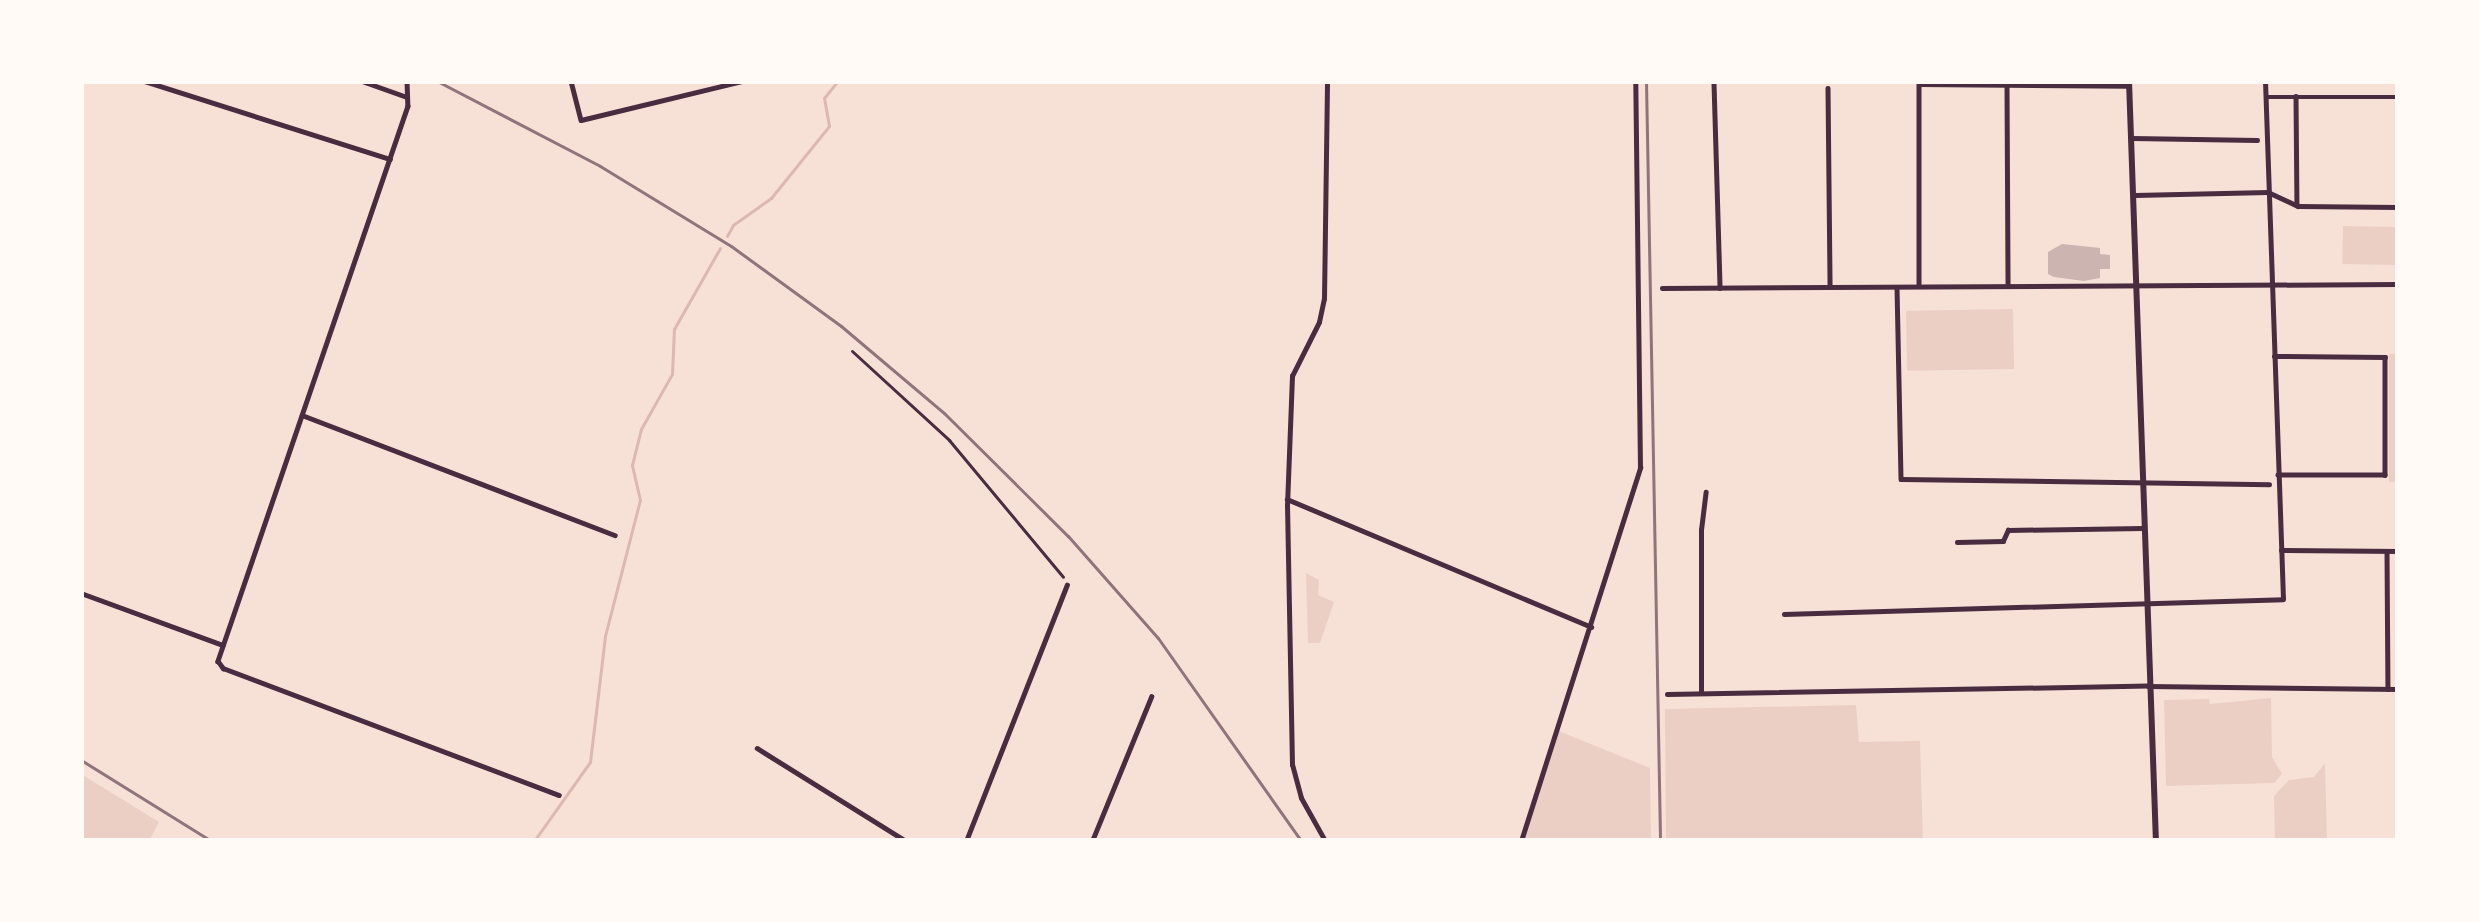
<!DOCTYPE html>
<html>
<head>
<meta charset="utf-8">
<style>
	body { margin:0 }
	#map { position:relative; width:2479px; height:922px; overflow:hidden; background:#f7e1d7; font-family:"PT Sans Narrow",sans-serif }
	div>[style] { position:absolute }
	.green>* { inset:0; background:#ebcfc5; transform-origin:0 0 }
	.stream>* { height:3px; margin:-1.5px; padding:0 1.5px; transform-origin:1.5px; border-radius:1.5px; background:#dcb8b0 }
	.building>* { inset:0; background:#ccb4b1 }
	.path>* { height:3px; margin:-1.5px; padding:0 1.5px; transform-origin:1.5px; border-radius:1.5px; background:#4a2c40 }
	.pedestrian>* { height:4.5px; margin:-2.25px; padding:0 2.25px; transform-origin:2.25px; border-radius:2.25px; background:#4a2c40 }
	.minor>* { height:4.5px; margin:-2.25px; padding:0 2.25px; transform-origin:2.25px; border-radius:2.25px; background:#4a2c40 }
	.tertiary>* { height:6px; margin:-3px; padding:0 3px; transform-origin:3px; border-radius:3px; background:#4a2c40 }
	.rail>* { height:3px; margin:-1.5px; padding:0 1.5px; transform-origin:1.5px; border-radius:1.5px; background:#8f747c }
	span { translate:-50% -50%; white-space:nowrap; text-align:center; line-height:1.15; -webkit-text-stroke:12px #fffaf5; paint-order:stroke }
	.frame { position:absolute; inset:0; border:84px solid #fffaf5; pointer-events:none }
</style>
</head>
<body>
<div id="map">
	<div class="green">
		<i style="left:2343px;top:226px;width:55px;height:38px;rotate:1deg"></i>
		<i style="left:2013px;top:309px;width:60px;height:107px;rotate:89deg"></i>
		<i style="left:2389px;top:354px;width:9px;height:128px"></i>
		<i style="clip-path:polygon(1306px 573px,1319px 580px,1318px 595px,1334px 602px,1320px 643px,1308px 643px)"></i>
		<i style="clip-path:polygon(2271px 698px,2272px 757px,2282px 774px,2274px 783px,2166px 786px,2164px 700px,2209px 699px,2210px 704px)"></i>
		<i style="clip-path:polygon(1856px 705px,1859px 742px,1920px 741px,1923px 841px,1666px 841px,1665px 709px)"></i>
		<i style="clip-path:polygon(1556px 730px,1650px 768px,1651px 841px,1521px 841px)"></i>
		<i style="clip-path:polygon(2325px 763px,2327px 841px,2275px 841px,2274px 796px,2289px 780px,2314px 777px)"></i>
		<i style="clip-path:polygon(81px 774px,159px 822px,149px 841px,81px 841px)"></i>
	</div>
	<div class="stream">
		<i style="left:727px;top:236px;width:13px;rotate:-61deg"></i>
		<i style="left:733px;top:225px;width:47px;rotate:-35.4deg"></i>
		<i style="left:771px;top:198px;width:92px;rotate:-51.1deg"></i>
		<i style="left:829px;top:126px;width:28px;rotate:-100deg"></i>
		<i style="left:824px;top:98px;width:22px;rotate:-51deg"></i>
		<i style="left:534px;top:841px;width:97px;rotate:-54.7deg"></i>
		<i style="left:590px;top:762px;width:127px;rotate:-83.2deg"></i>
		<i style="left:605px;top:636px;width:140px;rotate:-75.6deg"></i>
		<i style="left:640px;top:500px;width:36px;rotate:-103deg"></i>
		<i style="left:632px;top:465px;width:37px;rotate:-76deg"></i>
		<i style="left:641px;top:429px;width:63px;rotate:-60.6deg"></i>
		<i style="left:672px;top:374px;width:45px;rotate:-87.5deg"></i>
		<i style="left:674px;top:329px;width:93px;rotate:-60.4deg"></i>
	</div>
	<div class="building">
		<i style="clip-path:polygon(2062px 244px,2100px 248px,2100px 254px,2110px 255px,2110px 269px,2100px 269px,2100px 278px,2084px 281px,2054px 277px,2048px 274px,2048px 252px)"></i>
	</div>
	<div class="path">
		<i style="left:852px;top:351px;width:132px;rotate:42.5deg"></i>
		<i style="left:949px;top:440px;width:178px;rotate:50.2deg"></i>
	</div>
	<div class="pedestrian">
		<i style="left:2274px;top:356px;width:111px;rotate:0.5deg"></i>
		<i style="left:2385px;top:357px;width:118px;rotate:90deg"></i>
		<i style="left:2385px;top:475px;width:107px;rotate:180deg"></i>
	</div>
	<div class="minor">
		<i style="left:144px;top:81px;width:258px;rotate:17.6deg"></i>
		<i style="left:362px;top:81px;width:48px;rotate:19.6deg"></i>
		<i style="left:407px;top:81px;width:25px;rotate:88deg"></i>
		<i style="left:408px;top:106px;width:587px;rotate:108.9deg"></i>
		<i style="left:218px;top:661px;width:9px;rotate:54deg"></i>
		<i style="left:223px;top:668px;width:359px;rotate:20.7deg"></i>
		<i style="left:571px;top:81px;width:40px;rotate:75.6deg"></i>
		<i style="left:581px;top:120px;width:166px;rotate:-13.6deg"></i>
		<i style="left:1919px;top:81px;width:204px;rotate:90deg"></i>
		<i style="left:1714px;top:83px;width:205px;rotate:88.3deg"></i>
		<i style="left:1919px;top:84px;width:210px;rotate:0.5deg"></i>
		<i style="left:2007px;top:85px;width:198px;rotate:89.7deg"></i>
		<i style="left:1828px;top:88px;width:199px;rotate:89.4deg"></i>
		<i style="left:2296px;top:96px;width:109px;rotate:89.5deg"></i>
		<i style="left:2266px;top:97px;width:132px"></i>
		<i style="left:2132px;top:138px;width:125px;rotate:0.9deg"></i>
		<i style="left:2135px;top:195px;width:133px;rotate:-1.3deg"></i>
		<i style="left:2268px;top:192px;width:33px;rotate:25deg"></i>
		<i style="left:2298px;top:206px;width:100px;rotate:0.6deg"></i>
		<i style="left:1897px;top:287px;width:192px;rotate:88.8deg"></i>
		<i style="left:1901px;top:479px;width:368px;rotate:0.8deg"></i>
		<i style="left:1662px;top:288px;width:736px;rotate:-0.31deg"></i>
		<i style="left:302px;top:415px;width:335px;rotate:21deg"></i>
		<i style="left:1287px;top:499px;width:330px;rotate:22.8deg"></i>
		<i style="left:1957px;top:542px;width:46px;rotate:-1.2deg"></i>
		<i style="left:2003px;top:541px;width:12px;rotate:-66deg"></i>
		<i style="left:2008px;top:530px;width:134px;rotate:-0.9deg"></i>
		<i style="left:2281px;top:550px;width:117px;rotate:0.5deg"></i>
		<i style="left:2387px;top:551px;width:138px;rotate:89.6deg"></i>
		<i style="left:81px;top:593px;width:151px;rotate:20.1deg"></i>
		<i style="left:1784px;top:614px;width:499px;rotate:-1.7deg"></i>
		<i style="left:2283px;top:599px;width:518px;rotate:-91.99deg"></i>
		<i style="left:1701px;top:693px;width:163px;rotate:-90deg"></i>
		<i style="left:1701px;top:530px;width:38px;rotate:-83deg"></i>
		<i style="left:1667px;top:694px;width:481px;rotate:-1deg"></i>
		<i style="left:2148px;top:686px;width:250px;rotate:0.7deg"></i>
		<i style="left:757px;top:748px;width:176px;rotate:32deg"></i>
		<i style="left:966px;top:841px;width:275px;rotate:-68.5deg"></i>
		<i style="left:1092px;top:841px;width:156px;rotate:-67.7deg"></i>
		<i style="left:1325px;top:841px;width:49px;rotate:-119.2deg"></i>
		<i style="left:1301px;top:798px;width:34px;rotate:-105deg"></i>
		<i style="left:1292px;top:765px;width:259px;rotate:-91.1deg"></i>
		<i style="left:1287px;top:506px;width:130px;rotate:-87.8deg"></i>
		<i style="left:1292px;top:376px;width:60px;rotate:-63.4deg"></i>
		<i style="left:1319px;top:322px;width:24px;rotate:-78deg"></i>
		<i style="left:1324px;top:299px;width:218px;rotate:-89.2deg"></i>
		<i style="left:1521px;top:841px;width:392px;rotate:-72.3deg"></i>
		<i style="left:1640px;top:468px;width:387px;rotate:-90.7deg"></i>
	</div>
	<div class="tertiary">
		<i style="left:2129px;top:81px;width:760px;rotate:87.97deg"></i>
	</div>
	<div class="rail">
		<i style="left:437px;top:81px;width:184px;rotate:27.5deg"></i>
		<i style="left:600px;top:166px;width:153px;rotate:31.4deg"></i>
		<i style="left:731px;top:246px;width:136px;rotate:36deg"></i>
		<i style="left:841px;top:326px;width:135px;rotate:40.2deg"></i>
		<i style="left:944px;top:413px;width:175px;rotate:44.8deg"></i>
		<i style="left:1068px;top:536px;width:136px;rotate:48.6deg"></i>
		<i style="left:1158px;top:638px;width:248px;rotate:54.8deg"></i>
		<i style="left:1646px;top:81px;width:760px;rotate:88.94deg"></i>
		<i style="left:81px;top:760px;width:153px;rotate:31.9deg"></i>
	</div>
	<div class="frame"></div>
</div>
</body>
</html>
